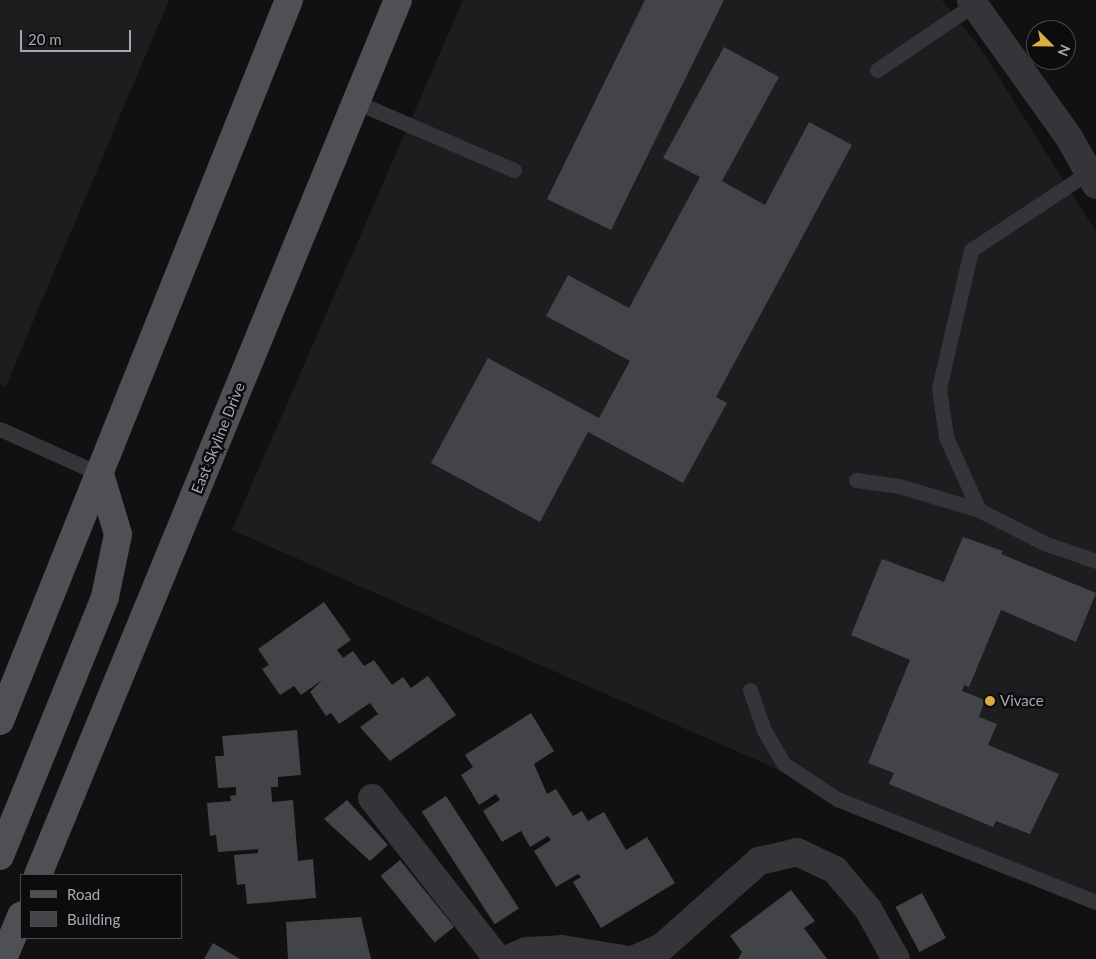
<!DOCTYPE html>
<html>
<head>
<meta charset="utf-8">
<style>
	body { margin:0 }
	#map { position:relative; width:1096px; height:959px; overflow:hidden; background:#111112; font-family:Lato,sans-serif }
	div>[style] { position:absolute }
	.built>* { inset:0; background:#1d1d1f }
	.building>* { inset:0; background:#434447; transform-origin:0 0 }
	.service>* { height:15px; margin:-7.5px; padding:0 7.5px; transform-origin:7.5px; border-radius:7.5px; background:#353539 }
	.minor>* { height:28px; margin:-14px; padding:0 14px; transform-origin:14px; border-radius:14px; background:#353539 }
	.tertiary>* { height:28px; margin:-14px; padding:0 14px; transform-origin:14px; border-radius:14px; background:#353539 }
	.primary>* { height:28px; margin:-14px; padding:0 14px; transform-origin:14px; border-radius:14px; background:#4f5055 }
	.dots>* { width:14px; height:14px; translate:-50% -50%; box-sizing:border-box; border:2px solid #0c0c0d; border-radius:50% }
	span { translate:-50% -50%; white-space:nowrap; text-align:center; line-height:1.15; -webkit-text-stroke:5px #0c0c0d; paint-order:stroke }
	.street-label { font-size:15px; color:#a4a8b1 }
	.poi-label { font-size:15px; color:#a4a8b1 }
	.left { translate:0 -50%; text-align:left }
	.legend { position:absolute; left:20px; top:874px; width:162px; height:65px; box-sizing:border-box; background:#0c0c0d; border:1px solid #494a4f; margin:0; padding:6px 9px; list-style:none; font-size:15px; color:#a4a8b1 }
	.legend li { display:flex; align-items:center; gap:10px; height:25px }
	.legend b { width:25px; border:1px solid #494a4f }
	.north { position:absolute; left:1026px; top:20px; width:50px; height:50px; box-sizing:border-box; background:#0c0c0d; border:1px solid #494a4f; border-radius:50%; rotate:113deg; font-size:14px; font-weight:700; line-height:20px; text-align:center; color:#a4a8b1 }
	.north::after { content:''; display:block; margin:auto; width:18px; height:22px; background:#dcae3f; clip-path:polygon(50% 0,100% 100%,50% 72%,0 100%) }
	.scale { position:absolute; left:20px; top:30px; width:111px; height:22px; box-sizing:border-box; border:2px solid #a4a8b1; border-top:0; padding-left:6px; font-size:15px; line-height:18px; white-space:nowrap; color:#a4a8b1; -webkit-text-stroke:4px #0c0c0d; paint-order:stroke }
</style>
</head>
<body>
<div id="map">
	<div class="built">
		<i style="clip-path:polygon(0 0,169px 0,5px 388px,0 383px)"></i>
		<i style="clip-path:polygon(463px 0,942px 0,981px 49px,1096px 232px,1096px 909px,232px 530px)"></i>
	</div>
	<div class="building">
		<i style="clip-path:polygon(645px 0,724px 0,611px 230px,547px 199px)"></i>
		<i style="clip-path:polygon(724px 47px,779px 77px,722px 181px,765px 205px,809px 122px,852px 145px,716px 397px,727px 403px,683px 483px,588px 432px,540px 522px,431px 463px,488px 358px,599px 418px,630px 361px,546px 316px,568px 275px,629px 308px,700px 177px,663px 158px)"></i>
		<i style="clip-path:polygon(963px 537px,1003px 551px,1001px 554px,1096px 593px,1076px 642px,1001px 610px,969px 687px,964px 685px,962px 691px,985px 700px,979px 717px,997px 724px,988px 745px,1059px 774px,1030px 834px,996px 821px,993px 827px,889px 784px,894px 773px,868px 763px,910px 660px,851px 635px,882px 559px,944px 582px)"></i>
		<i style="clip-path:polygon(324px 602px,351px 640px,337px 650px,343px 658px,353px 651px,364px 666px,374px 660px,392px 685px,403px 677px,411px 688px,428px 676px,456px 715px,390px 761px,360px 727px,378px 714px,370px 703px,339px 724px,331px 713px,326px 716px,310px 692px,322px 680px,301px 695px,294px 686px,280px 695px,262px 669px,269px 665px,258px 649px)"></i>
		<i style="clip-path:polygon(531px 713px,554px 751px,534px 764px,547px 794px,556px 789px,573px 816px,582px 811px,588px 821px,604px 812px,626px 850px,647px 837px,675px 883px,601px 928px,573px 882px,581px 877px,578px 874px,556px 887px,534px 851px,551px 840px,548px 836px,530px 847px,521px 831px,502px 842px,483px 811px,500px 800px,496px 794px,479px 805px,461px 775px,473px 767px,465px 755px)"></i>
		<i style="clip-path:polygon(297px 730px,301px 775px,278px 777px,278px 787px,271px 787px,272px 802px,293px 800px,298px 861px,313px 859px,316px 898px,247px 904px,245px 884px,237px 885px,234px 855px,258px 853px,258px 849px,218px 852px,216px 835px,210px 836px,207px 803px,231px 801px,230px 796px,236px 795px,236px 787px,218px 788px,215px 756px,224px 756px,222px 736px)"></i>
		<i style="left:446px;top:796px;width:134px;height:29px;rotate:57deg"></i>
		<i style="clip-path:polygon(347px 800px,388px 845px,370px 861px,324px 819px)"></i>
		<i style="left:400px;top:860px;width:86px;height:25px;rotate:51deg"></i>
		<i style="clip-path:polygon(791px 890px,815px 921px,804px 928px,827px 959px,738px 959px,742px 952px,730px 936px)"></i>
		<i style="left:922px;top:893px;width:51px;height:30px;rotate:62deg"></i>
		<i style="clip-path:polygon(361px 917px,371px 959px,288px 959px,286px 922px)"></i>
		<i style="clip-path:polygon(213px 943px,240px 959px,204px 959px)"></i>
	</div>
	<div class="service">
		<i style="left:877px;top:70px;width:117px;rotate:-34.2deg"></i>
		<i style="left:356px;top:102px;width:172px;rotate:23.3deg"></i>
		<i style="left:0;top:429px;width:110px;rotate:24.2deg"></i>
		<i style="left:856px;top:480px;width:43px;rotate:7.9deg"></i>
		<i style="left:899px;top:486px;width:84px;rotate:16.7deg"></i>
		<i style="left:979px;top:510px;width:73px;rotate:26.9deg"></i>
		<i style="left:1044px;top:543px;width:55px;rotate:19.1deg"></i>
		<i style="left:979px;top:510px;width:80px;rotate:-114.3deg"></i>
		<i style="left:946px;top:437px;width:49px;rotate:-98.1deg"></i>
		<i style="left:939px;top:388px;width:142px;rotate:-76.9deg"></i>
		<i style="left:971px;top:250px;width:141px;rotate:-33.5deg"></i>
		<i style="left:750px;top:690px;width:42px;rotate:70.7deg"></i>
		<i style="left:764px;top:730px;width:39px;rotate:60deg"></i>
		<i style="left:784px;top:764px;width:64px;rotate:33.4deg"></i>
		<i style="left:837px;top:799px;width:279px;rotate:21.7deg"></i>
	</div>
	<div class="minor">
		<i style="left:372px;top:798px;width:204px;rotate:52deg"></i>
		<i style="left:507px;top:959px;width:22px;rotate:-22deg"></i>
		<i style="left:527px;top:951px;width:35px;rotate:-3deg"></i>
		<i style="left:562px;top:949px;width:62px;rotate:9.3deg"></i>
		<i style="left:635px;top:959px;width:30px;rotate:-24deg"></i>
		<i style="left:662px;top:947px;width:130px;rotate:-41.6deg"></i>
		<i style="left:759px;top:861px;width:39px;rotate:-13deg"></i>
		<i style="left:797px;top:852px;width:42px;rotate:25.3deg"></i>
		<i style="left:835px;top:870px;width:51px;rotate:49.8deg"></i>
		<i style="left:868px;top:909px;width:57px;rotate:60.8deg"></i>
	</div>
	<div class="tertiary">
		<i style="left:971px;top:0;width:167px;rotate:54.5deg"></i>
		<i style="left:1068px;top:136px;width:56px;rotate:60.3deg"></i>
	</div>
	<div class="primary">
		<i style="left:0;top:721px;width:777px;rotate:-68.16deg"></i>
		<i style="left:0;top:856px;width:279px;rotate:-67.9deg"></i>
		<i style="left:105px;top:597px;width:64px;rotate:-78.3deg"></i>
		<i style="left:118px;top:534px;width:63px;rotate:-106.7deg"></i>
		<i style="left:38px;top:875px;width:946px;rotate:-67.64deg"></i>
		<i style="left:3px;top:959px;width:47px;rotate:-67.3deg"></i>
	</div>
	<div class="dots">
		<i style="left:990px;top:701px;background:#dcae3f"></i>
	</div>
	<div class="street-label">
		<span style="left:218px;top:438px;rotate:-68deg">East Skyline Drive</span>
	</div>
	<div class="poi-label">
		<span class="left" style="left:1000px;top:701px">Vivace</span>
	</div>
	<ul class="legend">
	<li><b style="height:6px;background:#4f5055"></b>Road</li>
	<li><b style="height:14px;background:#434447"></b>Building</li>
	</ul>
	<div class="north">N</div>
	<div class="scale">20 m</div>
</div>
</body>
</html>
